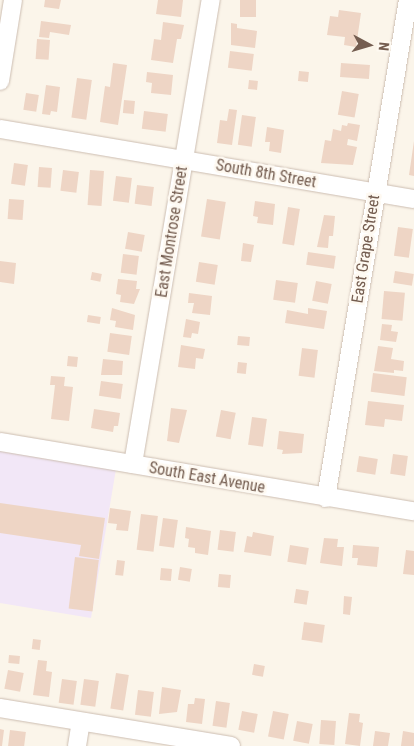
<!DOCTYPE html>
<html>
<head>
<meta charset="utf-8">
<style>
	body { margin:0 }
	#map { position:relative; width:414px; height:746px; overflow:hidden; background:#fbf5ea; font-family:"Roboto Condensed",sans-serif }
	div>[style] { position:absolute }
	.education>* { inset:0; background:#f2e7f7 }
	.building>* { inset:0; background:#eed5c5; transform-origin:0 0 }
	.roads { filter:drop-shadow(0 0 1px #ccbdb1) drop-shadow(0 0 1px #ccbdb1) }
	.minor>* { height:18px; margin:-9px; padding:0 9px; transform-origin:9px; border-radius:9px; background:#fff }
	span { translate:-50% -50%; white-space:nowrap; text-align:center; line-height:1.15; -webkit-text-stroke:5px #fef9f1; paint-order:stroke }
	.street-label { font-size:16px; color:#745d50 }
	.north { position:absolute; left:344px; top:20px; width:50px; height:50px; -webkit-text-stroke:4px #fef9f1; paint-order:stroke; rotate:96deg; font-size:14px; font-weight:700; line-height:20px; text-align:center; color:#745d50 }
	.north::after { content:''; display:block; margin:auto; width:18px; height:22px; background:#745d50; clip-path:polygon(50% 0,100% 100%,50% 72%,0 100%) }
</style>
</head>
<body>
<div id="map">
	<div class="education">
		<i style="clip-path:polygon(0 451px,116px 469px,91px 618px,0 603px)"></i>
	</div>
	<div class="building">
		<i style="clip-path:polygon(45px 0,61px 0,59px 9px,44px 7px)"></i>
		<i style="clip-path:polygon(158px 0,183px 0,181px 17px,156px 14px)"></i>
		<i style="left:240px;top:0;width:16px;height:17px"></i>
		<i style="clip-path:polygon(339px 10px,361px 13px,356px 47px,344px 45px,345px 37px,327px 35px,330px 16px,338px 17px)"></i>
		<i style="clip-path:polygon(41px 21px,71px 25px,69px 35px,50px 32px,49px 38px,39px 37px)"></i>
		<i style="clip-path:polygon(163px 22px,184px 25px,181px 39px,177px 39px,173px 63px,151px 60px,154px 39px,161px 40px)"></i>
		<i style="clip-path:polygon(231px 23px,237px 24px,237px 28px,257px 31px,255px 48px,231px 45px)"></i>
		<i style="left:37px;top:39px;width:13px;height:20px;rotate:4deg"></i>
		<i style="left:230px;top:51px;width:24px;height:17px;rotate:7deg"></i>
		<i style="clip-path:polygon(113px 63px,127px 65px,118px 125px,100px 122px,105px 86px,110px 87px)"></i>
		<i style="left:341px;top:63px;width:29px;height:14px;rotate:4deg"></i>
		<i style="left:299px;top:71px;width:10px;height:10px;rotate:6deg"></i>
		<i style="clip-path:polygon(147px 72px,173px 75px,171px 95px,151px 93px,152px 83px,146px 82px)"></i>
		<i style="left:77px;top:78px;width:15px;height:40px;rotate:8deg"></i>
		<i style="left:249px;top:80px;width:9px;height:9px;rotate:6deg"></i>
		<i style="clip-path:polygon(46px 85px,60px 87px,57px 112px,51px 111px,50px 115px,42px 114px)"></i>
		<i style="left:342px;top:91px;width:17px;height:24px;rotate:10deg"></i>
		<i style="left:26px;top:93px;width:13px;height:17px;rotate:9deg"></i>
		<i style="left:124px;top:100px;width:11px;height:13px;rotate:5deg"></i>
		<i style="clip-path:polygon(229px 109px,237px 110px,232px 145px,217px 143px,220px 120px,227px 121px)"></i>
		<i style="left:144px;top:111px;width:24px;height:18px;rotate:7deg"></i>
		<i style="left:242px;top:115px;width:14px;height:30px;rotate:8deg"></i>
		<i style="clip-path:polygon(348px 123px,360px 125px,357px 141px,348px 139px,347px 145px,357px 147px,353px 165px,321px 163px,325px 140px,331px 141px,333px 129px,341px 131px,342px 125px,347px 126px)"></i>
		<i style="clip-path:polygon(267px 127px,284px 130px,281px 153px,269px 151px,270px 142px,265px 142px)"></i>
		<i style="clip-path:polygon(414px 141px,414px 176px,409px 175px)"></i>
		<i style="left:14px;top:163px;width:14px;height:21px;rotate:8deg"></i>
		<i style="left:39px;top:167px;width:13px;height:20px;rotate:4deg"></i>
		<i style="left:63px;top:170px;width:16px;height:21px;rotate:7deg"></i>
		<i style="left:90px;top:170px;width:14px;height:35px;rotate:4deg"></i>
		<i style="left:116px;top:176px;width:16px;height:25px;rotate:7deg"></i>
		<i style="left:137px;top:185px;width:17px;height:19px;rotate:7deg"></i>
		<i style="left:9px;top:199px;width:15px;height:20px;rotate:4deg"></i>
		<i style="left:207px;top:199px;width:19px;height:38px;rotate:9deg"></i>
		<i style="clip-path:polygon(255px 201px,275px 204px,273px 225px,257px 223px,258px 217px,253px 216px)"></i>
		<i style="left:288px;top:207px;width:12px;height:37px;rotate:9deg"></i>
		<i style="clip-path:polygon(324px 215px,335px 216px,333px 236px,329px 236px,328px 248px,317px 247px)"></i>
		<i style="left:398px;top:227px;width:15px;height:29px;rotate:8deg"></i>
		<i style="left:128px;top:232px;width:17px;height:17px;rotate:10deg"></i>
		<i style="clip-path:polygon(243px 243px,254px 245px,251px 262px,241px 261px)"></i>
		<i style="left:308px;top:252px;width:28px;height:13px;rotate:8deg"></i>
		<i style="left:123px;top:254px;width:16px;height:19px;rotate:7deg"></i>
		<i style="clip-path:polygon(0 261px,16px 263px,14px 284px,0 282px)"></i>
		<i style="left:199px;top:262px;width:19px;height:20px;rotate:9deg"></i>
		<i style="left:395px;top:271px;width:19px;height:12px;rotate:9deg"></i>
		<i style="left:92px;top:272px;width:10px;height:8px;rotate:11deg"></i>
		<i style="clip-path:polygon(118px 279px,137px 281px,136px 289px,140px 289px,134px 304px,120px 302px,121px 295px,116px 294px)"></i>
		<i style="left:276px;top:280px;width:22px;height:20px;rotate:8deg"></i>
		<i style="left:316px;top:281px;width:16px;height:20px;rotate:11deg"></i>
		<i style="left:384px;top:291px;width:21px;height:28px;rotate:5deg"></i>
		<i style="clip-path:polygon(189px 293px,212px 296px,210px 315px,192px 313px,194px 303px,188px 303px)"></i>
		<i style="clip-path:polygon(112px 308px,135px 315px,133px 330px,115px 327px,116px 321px,110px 320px)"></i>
		<i style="clip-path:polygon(308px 308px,327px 311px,324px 329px,285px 323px,287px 310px,308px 314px)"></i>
		<i style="left:88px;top:315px;width:13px;height:7px;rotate:9deg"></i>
		<i style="clip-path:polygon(186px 319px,200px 322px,198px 334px,192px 333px,191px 338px,183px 337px)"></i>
		<i style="clip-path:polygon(382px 324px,392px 325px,391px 331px,398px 332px,396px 342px,380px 340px)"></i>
		<i style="left:110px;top:333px;width:22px;height:19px;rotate:8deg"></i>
		<i style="left:238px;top:336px;width:12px;height:9px;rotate:5deg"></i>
		<i style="clip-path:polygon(181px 345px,205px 349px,203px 359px,196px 358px,195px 369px,178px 367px)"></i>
		<i style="clip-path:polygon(378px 346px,393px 348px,391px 359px,404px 361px,403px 371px,394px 370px,394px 373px,374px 371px)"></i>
		<i style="left:302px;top:348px;width:16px;height:28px;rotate:7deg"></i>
		<i style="left:68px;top:356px;width:10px;height:10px;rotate:6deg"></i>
		<i style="clip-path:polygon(103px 359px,123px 361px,122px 375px,101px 375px)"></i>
		<i style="left:238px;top:362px;width:9px;height:11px;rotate:6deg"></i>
		<i style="left:373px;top:373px;width:34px;height:19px;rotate:7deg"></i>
		<i style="clip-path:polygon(51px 376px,65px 377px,64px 386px,73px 387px,69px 421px,51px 419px,55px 385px,50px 385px)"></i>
		<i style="left:101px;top:381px;width:22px;height:15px;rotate:8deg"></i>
		<i style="clip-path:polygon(368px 401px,404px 405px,402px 421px,385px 419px,384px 427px,365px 425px)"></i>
		<i style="clip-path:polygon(171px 408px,187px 410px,179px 443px,167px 441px)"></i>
		<i style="clip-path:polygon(94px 409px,120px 413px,118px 426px,114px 426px,113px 432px,91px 428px)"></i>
		<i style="left:221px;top:410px;width:15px;height:27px;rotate:11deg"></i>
		<i style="left:252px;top:417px;width:15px;height:28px;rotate:8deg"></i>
		<i style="clip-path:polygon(279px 431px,304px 434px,302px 453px,282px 454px,283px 450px,277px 449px)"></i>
		<i style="left:393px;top:454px;width:15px;height:20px;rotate:8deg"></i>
		<i style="left:359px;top:456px;width:19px;height:16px;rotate:9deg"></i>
		<i style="clip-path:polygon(0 503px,105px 518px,99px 559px,79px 556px,81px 545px,0 533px)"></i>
		<i style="clip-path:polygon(110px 508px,131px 511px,128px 531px,116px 530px,117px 524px,108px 523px)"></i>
		<i style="left:141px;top:514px;width:17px;height:36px;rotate:7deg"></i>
		<i style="left:163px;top:518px;width:15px;height:28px;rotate:8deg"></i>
		<i style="clip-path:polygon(186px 527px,211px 531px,208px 555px,195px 553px,195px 548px,188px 547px,189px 539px,185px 538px)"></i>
		<i style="left:220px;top:530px;width:16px;height:20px;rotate:7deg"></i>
		<i style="clip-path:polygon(253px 532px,274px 536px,271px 556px,244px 552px,247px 536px,252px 537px)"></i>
		<i style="clip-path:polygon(324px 538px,338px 539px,337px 547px,344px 547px,342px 566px,320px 563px)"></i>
		<i style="left:290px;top:545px;width:19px;height:17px;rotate:9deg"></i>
		<i style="clip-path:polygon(353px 545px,379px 547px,377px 567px,357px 565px,358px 558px,352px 558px)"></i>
		<i style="clip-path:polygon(406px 550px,414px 551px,414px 575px,403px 574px)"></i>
		<i style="left:75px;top:557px;width:24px;height:52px;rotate:7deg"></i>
		<i style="left:117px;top:560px;width:8px;height:15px;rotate:7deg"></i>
		<i style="left:180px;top:567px;width:12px;height:13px;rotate:9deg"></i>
		<i style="left:161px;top:568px;width:11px;height:12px;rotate:5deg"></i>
		<i style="left:219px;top:574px;width:12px;height:13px;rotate:5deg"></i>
		<i style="left:296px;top:589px;width:13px;height:14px;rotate:9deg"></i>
		<i style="clip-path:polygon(344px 596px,352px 597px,350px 615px,343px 614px)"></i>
		<i style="left:304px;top:622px;width:21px;height:18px;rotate:8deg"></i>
		<i style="left:33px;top:639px;width:8px;height:10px;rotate:7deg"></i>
		<i style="left:9px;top:655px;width:11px;height:8px;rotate:5deg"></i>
		<i style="clip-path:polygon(38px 660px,47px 661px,46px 671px,52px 672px,49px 697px,33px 695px)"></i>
		<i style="left:254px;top:664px;width:11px;height:11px;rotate:10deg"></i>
		<i style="left:8px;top:670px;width:16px;height:19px;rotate:11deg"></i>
		<i style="left:116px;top:673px;width:13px;height:36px;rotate:9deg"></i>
		<i style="left:62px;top:679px;width:15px;height:24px;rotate:8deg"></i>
		<i style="left:84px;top:679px;width:15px;height:26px;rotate:8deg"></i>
		<i style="clip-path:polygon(162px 687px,181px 690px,177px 712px,159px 714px)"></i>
		<i style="left:138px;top:690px;width:16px;height:25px;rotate:7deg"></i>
		<i style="clip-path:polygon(195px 698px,205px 699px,202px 724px,186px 722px,188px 704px,194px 704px)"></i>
		<i style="left:216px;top:701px;width:14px;height:25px;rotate:8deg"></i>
		<i style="left:242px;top:711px;width:16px;height:19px;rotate:11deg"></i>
		<i style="left:273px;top:711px;width:16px;height:26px;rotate:11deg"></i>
		<i style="clip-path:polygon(349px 713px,360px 714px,359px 722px,363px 723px,360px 746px,345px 744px)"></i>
		<i style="left:321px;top:720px;width:15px;height:24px;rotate:4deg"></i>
		<i style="left:297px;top:721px;width:16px;height:20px;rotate:11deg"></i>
		<i style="clip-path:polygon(0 729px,4px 730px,2px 746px,0 746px)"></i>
		<i style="left:10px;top:730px;width:16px;height:16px;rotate:7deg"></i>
		<i style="clip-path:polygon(375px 731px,390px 733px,388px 746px,373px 746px)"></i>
		<i style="clip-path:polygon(403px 731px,414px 733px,414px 746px,401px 746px)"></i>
	</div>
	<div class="roads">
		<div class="minor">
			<i style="left:0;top:81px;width:82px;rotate:-80.9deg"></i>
			<i style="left:0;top:129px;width:420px;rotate:9.6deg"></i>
			<i style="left:0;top:442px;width:420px;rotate:9.5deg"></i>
			<i style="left:133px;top:464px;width:471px;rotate:-80.5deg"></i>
			<i style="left:326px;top:498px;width:505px;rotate:-80.65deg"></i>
			<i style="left:0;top:708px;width:234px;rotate:9.3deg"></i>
			<i style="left:77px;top:746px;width:24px;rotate:-81deg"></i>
		</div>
	</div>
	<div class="street-label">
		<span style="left:266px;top:174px;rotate:10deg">South 8th Street</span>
		<span style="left:172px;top:232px;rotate:-81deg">East Montrose Street</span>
		<span style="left:366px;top:249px;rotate:-81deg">East Grape Street</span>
		<span style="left:207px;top:478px;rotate:10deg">South East Avenue</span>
	</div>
	<div class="north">N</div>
</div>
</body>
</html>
